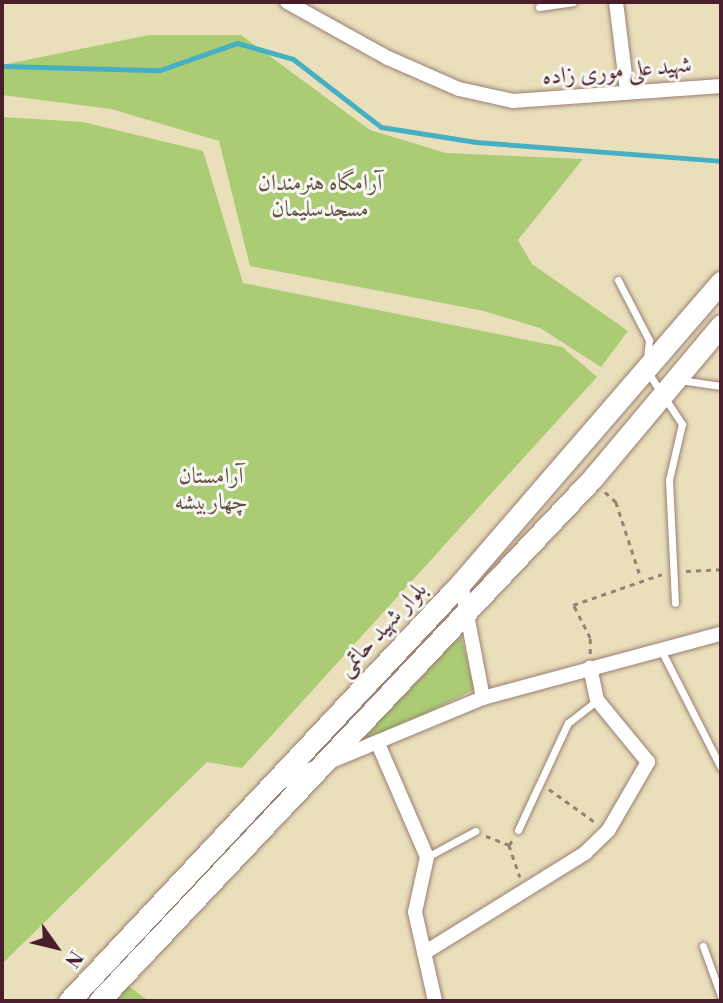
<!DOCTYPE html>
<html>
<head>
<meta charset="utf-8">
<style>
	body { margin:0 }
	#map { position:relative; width:723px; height:1003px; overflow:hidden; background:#e9dfbb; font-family:"Libre Bodoni",Amiri,serif }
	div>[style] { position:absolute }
	.green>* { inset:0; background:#abcc74 }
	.stream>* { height:5px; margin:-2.5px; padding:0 2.5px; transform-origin:2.5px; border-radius:2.5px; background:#45afc4 }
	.path>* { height:2.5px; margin-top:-1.25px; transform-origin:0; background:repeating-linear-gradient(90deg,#9a7f73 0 5px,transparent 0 10px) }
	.roads { filter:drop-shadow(0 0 2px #9a7f73) drop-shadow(0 0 2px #9a7f73) }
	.lane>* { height:7px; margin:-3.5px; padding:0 3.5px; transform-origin:3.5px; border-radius:3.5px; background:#fff }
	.street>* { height:14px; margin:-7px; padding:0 7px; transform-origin:7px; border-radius:7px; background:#fff }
	.secondary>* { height:21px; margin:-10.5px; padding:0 10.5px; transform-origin:10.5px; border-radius:10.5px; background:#fff }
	span { translate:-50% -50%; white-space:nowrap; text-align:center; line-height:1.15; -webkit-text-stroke:6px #f6f6f2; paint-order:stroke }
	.street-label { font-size:23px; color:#4a1f2b }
	.park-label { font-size:23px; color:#675341 }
	.frame { position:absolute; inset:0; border:4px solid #4a1f2b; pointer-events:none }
	.north { position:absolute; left:21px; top:912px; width:70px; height:70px; -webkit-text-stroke:5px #f6f6f2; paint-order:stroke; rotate:124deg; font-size:19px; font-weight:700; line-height:28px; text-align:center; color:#4a1f2b }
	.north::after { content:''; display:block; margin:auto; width:24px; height:32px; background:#4a1f2b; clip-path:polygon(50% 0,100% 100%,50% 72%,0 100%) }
</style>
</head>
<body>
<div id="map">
	<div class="green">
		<i style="clip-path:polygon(149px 35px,241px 35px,370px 130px,446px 153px,583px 159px,518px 240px,532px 264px,628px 331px,601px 367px,540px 328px,484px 311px,250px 266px,219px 141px,111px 109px,2px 95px,2px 65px)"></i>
		<i style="clip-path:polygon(2px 117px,83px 122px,203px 151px,243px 283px,562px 347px,597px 377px,242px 768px,207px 762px,2px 964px)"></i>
		<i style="clip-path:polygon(460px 633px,475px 689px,361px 746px,358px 741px)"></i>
		<i style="clip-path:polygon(128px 986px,149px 1001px,112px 1001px)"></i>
	</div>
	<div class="stream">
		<i style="left:2px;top:66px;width:158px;rotate:1.5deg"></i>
		<i style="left:160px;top:70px;width:82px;rotate:-19.3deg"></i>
		<i style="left:237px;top:43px;width:58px;rotate:15.9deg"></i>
		<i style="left:293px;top:59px;width:111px;rotate:37.7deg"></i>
		<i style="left:381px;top:127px;width:96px;rotate:9deg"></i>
		<i style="left:476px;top:142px;width:246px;rotate:4.4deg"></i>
	</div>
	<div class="path">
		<i style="left:605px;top:492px;width:15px;rotate:42deg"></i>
		<i style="left:616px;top:502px;width:80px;rotate:71.8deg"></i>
		<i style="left:686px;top:571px;width:35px;rotate:-3deg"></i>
		<i style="left:590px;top:654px;width:16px;rotate:-90deg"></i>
		<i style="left:590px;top:638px;width:37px;rotate:-117deg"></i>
		<i style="left:573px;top:605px;width:94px;rotate:-19.2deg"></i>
		<i style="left:549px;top:789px;width:57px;rotate:35.7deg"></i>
		<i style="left:486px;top:836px;width:25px;rotate:21deg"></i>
		<i style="left:509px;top:845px;width:7px;rotate:-56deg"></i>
		<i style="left:509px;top:845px;width:34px;rotate:71deg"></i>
	</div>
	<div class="roads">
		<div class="lane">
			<i style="left:539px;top:7px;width:34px;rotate:-8deg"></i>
			<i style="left:618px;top:280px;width:68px;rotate:62.7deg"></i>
			<i style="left:649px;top:340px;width:19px;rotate:96deg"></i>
			<i style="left:647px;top:371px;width:64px;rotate:56.6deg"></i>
			<i style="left:682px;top:424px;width:57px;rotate:103.1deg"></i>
			<i style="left:669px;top:480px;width:123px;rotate:87.2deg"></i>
			<i style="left:680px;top:380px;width:41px;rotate:8.3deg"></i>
			<i style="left:661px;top:650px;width:132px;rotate:63deg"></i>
			<i style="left:518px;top:830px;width:118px;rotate:-65deg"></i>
			<i style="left:568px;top:723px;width:37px;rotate:-38deg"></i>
			<i style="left:427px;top:857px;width:55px;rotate:-28.4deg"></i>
			<i style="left:703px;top:946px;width:53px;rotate:70.2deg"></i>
		</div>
		<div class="street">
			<i style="left:287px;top:2px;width:115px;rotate:29deg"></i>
			<i style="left:388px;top:58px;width:77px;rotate:23.6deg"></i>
			<i style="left:459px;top:89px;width:55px;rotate:12.5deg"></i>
			<i style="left:513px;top:101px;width:209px;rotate:-4.1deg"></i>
			<i style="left:616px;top:2px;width:89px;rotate:82.9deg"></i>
			<i style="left:461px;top:583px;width:117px;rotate:79.2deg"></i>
			<i style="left:379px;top:746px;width:121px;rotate:66.6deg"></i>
			<i style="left:427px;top:857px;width:56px;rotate:102.3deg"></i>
			<i style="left:415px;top:912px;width:91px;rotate:77.3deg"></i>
			<i style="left:276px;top:784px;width:224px;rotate:-22.6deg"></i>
			<i style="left:483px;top:698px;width:246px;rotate:-15.1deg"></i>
			<i style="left:424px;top:953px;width:190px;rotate:-31.8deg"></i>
			<i style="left:585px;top:853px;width:32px;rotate:-44deg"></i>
			<i style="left:608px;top:831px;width:80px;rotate:-59.9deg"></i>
			<i style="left:648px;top:762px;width:80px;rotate:-129.4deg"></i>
			<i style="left:597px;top:700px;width:33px;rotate:-102deg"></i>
		</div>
		<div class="secondary">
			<i style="left:69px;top:1001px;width:573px;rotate:-46.84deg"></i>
			<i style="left:461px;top:583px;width:398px;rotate:-49.2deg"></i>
			<i style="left:99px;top:1001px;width:718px;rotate:-46.64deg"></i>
			<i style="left:592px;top:479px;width:201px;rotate:-50deg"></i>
		</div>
	</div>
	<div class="street-label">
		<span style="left:617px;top:71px;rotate:-5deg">شهید علی موری زاده</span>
		<span style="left:382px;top:629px;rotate:-47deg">بلوار شهید حاتمی</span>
	</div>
	<div class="park-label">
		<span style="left:320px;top:196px">آرامگاه هنرمندان<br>مسجدسلیمان</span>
		<span style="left:211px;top:489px">آرامستان<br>چهاربیشه</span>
	</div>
	<div class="frame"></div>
	<div class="north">N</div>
</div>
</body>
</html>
